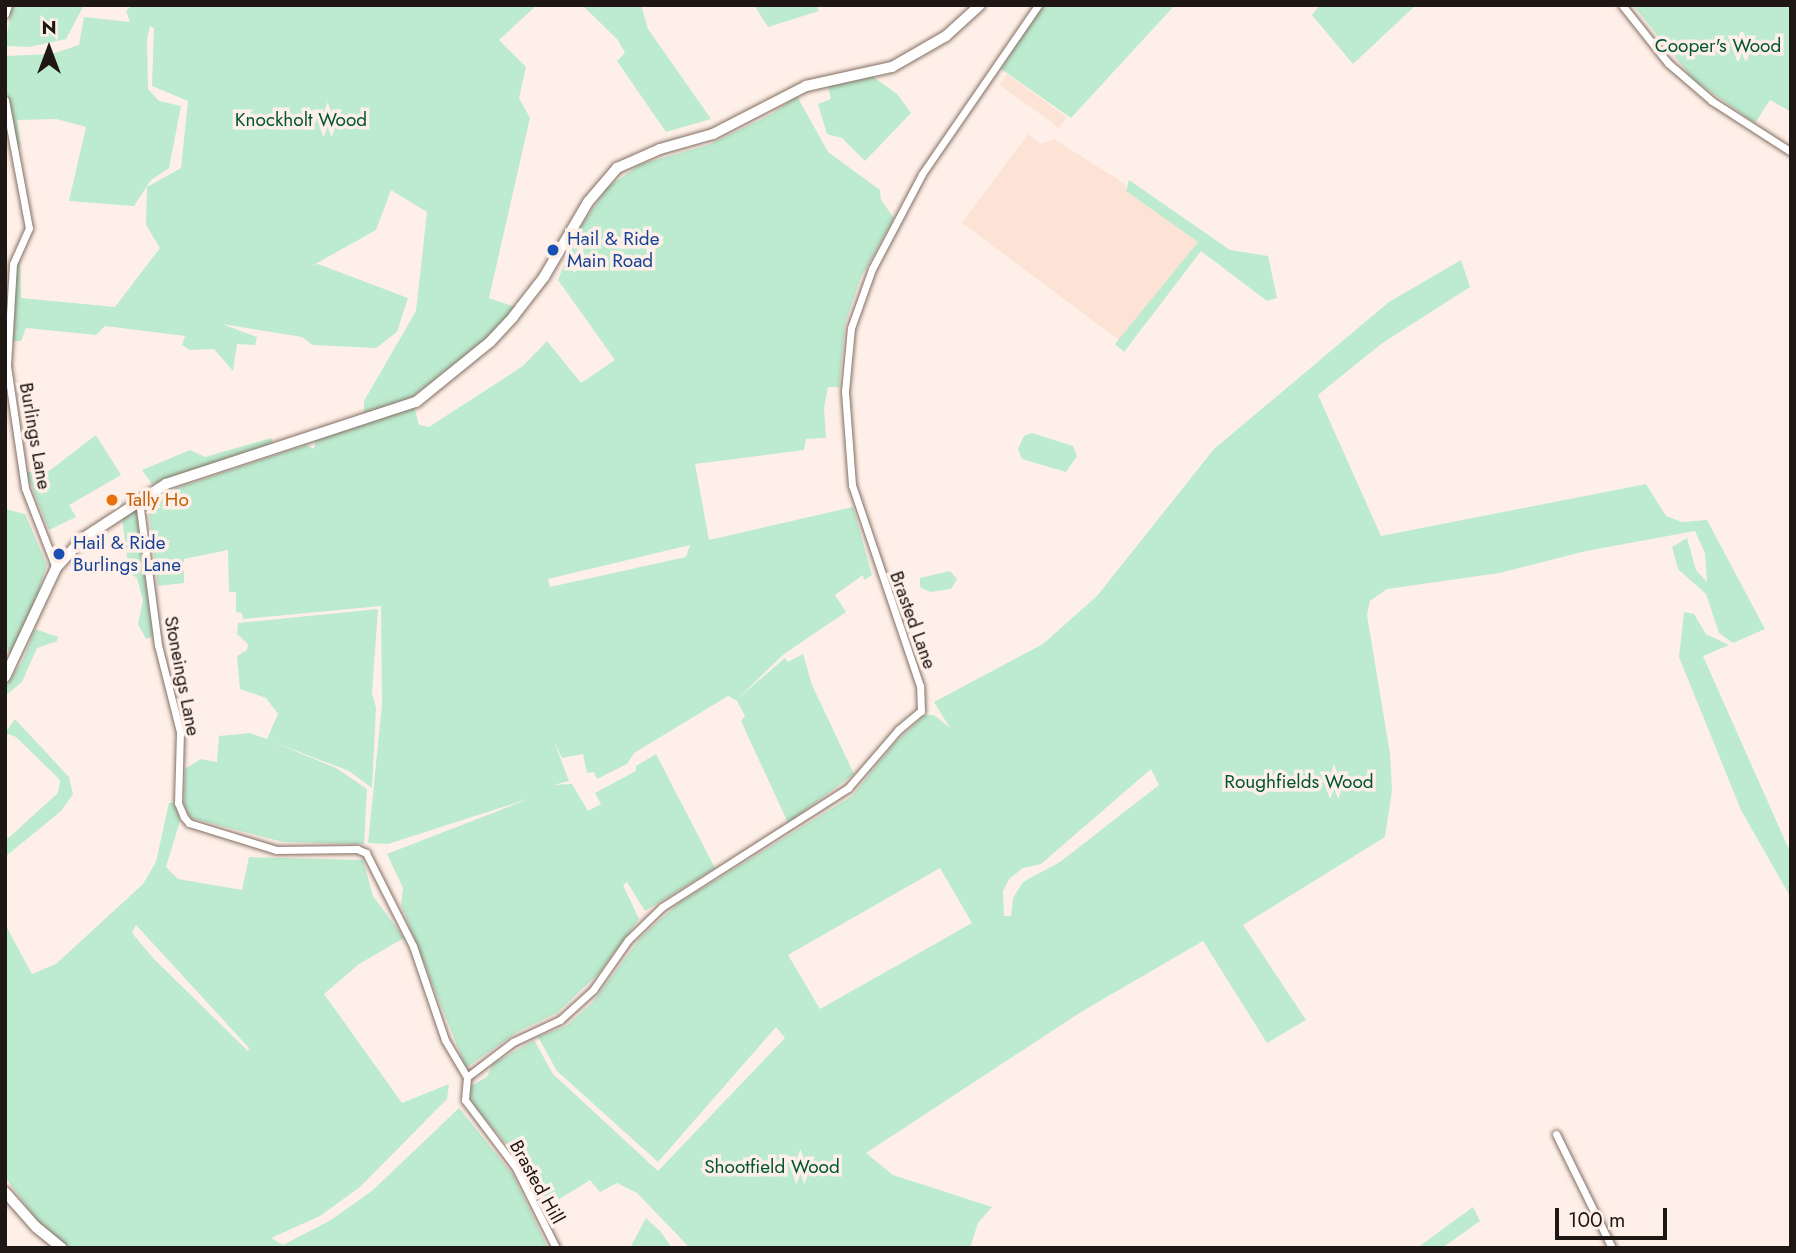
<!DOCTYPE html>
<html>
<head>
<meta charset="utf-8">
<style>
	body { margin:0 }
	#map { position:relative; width:1796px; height:1253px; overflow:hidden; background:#fef0e8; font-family:Jost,sans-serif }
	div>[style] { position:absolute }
	.built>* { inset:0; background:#fce3d5; transform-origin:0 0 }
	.green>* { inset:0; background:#bcebcf }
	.roads { filter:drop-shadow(0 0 2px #836f63) drop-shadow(0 0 2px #836f63) }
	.street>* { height:7px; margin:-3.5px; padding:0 3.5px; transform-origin:3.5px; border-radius:3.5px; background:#fff }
	.secondary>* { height:10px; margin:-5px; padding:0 5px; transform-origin:5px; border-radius:5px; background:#fff }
	.dots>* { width:19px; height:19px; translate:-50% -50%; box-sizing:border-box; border:4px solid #fef0e8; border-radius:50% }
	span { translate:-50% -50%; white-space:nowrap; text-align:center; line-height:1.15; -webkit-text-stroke:7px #fef0e8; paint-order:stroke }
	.park-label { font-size:19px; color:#005534 }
	.transit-label { font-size:19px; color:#164399 }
	.left { translate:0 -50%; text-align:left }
	.street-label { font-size:19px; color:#1f1713 }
	.food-label { font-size:19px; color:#c56008 }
	.frame { position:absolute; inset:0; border:7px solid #1f1713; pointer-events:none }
	.north { position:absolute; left:14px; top:14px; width:70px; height:70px; -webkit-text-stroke:5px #fef0e8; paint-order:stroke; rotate:0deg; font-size:19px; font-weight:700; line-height:28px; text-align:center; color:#1f1713 }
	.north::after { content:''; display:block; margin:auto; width:24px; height:32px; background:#1f1713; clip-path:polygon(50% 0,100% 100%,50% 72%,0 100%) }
	.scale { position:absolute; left:1555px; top:1208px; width:112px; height:32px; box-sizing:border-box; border:4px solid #1f1713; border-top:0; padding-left:9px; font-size:21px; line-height:24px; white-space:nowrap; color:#1f1713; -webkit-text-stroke:5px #fef0e8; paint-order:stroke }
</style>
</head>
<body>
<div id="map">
	<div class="built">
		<i style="left:1007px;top:74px;width:74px;height:13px;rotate:36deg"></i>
		<i style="clip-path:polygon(1028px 134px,1041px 144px,1054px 139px,1125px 184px,1126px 191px,1199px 242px,1119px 340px,962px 223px)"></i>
	</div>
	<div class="green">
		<i style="clip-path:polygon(12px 5px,84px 5px,66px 39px,29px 47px,5px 46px)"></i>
		<i style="clip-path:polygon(132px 5px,537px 5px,499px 40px,526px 67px,519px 98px,530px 118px,489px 298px,515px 307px,499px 328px,411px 398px,364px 414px,364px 401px,416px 311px,427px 212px,391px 190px,376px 230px,310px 267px,318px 264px,408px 298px,397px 332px,376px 348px,313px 345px,302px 337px,222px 324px,257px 337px,255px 345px,237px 344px,233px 371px,214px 349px,190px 350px,182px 345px,185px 336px,105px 326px,96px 335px,26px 328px,21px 341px,12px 341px,15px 266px,20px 261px,21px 298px,115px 307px,160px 248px,146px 225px,147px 187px,181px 168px,188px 101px,152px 86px,154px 28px,150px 26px,147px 39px,148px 89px,159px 101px,181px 106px,169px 168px,151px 180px,134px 206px,69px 201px,86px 127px,56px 119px,17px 120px,21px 148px,16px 143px,5px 82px,5px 56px,52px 54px,79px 45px,84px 17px,130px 22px,126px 11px)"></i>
		<i style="clip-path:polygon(582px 5px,641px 5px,648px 29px,711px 119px,666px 132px,617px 61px,625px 53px,618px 40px)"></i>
		<i style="clip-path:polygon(754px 5px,816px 5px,819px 11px,768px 27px)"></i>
		<i style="clip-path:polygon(1041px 5px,1175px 5px,1071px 118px,1001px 69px)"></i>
		<i style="clip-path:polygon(1320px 5px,1416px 5px,1353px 64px,1312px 15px)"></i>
		<i style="clip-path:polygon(1633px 5px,1791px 5px,1791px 112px,1770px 100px,1755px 123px,1694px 80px)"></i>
		<i style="clip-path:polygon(872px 76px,897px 94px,911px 113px,865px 161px,842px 138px,827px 134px,818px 104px,831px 99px,828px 86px)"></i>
		<i style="clip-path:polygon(evenodd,797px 96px,828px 152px,880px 190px,881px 200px,894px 218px,861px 277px,845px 324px,839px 387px,828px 387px,824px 408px,826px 438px,806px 439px,804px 450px,695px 464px,709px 540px,853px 507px,872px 575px,864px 580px,863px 575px,835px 595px,846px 612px,784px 654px,737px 699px,785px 658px,788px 662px,803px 654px,812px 685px,854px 774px,788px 823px,741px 721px,745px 716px,737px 701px,728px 696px,634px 753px,627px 764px,597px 779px,594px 772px,587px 773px,583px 754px,562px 758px,554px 741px,569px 781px,553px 785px,572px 784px,588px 811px,601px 804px,595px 793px,636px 771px,636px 766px,656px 754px,715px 868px,645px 911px,627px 882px,623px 885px,639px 919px,599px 973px,557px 1013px,517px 1032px,466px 1068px,401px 905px,403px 888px,387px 854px,531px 798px,388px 844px,368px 843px,382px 705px,381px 606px,243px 619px,242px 613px,236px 612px,236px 592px,229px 592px,228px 550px,184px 559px,184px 583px,158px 586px,148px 506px,162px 493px,306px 445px,314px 449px,316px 440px,414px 406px,419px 425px,429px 427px,523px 366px,547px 341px,581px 383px,615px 360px,558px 280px,578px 230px,608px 187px,641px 164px,708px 145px,772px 114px,797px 96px,690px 545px,686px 557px,550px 587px,548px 579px,690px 545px)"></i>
		<i style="clip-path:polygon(1129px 180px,1230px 250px,1268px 256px,1277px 298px,1267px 301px,1201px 251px,1124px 352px,1115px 344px,1198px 242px,1126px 191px)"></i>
		<i style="clip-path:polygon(evenodd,1461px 260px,1470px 287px,1381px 344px,1318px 395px,1381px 536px,1646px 484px,1666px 516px,1682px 522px,1707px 520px,1765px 629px,1733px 643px,1719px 633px,1706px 594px,1678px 569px,1672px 547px,1687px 538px,1696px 570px,1707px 582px,1705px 553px,1695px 531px,1586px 551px,1499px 573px,1387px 589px,1370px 601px,1367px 615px,1390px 754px,1392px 791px,1385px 837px,1243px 925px,1306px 1020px,1267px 1043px,1203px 941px,1081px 1012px,866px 1153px,893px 1175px,992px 1207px,978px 1223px,970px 1248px,690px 1248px,637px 1193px,617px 1183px,600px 1192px,590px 1180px,550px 1205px,523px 1164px,474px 1105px,467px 1088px,487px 1077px,493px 1064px,534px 1040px,553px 1074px,658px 1171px,785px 1038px,776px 1027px,658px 1162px,557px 1071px,538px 1037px,566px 1026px,592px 1003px,641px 937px,679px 903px,852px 796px,895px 743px,925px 715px,934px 715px,950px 728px,934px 702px,1043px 644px,1097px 596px,1214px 449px,1389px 302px,1461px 260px,1151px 769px,1159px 785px,1060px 862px,1023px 882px,1013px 898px,1011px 916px,1004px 916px,1003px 891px,1009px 879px,1023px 868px,1041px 864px,1151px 769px,1461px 260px,940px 868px,972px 923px,820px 1009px,788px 955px,940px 868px)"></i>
		<i style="clip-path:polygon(1032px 433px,1073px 446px,1077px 456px,1066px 472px,1022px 459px,1018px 449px,1024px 436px)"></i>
		<i style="clip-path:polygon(96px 435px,121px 475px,69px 505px,76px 517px,49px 530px,26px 472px,49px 471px)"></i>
		<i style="clip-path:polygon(271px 438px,274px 444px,152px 484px,142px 470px,190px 450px,205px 457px)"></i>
		<i style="clip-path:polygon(5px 509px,25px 514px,47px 565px,29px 622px,10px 656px,5px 642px)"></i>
		<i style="clip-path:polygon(136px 509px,153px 636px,146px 639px,138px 624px,143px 600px,137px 578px,129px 573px,122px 518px)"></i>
		<i style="clip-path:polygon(950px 571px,957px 579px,951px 589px,930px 592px,920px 587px,920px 578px)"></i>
		<i style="clip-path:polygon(378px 609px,372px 693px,376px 708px,372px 788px,349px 771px,268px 740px,336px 768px,367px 789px,364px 844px,283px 842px,191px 818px,184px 805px,185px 769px,201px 759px,217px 762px,219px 736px,250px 733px,267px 739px,278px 714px,266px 698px,240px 689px,237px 656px,247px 650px,248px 644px,237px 634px,238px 623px)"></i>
		<i style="clip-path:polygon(1684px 612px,1694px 614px,1706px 634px,1729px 645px,1703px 656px,1791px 854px,1791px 898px,1741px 810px,1679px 657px)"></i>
		<i style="clip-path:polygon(35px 629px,58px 637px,57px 641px,37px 648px,22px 682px,5px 696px,5px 687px,22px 662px)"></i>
		<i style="clip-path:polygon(15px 719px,69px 777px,73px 794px,61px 811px,5px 857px,5px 841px,58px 793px,60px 780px,16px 737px,5px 733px)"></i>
		<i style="clip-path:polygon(evenodd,169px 803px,175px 803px,180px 821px,166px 867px,178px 879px,242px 890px,249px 857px,363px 860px,373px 896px,404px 938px,359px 964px,324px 994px,402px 1103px,449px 1084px,447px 1099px,360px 1187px,320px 1216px,271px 1238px,283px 1245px,331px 1220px,373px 1190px,459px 1108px,513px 1175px,548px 1248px,69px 1248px,36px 1219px,5px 1177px,5px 924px,32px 974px,56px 964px,143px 884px,156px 862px,169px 803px,136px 925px,249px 1048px,248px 1051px,154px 959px,132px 933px,136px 925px)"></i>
		<i style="clip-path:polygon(1473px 1207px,1480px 1221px,1442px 1248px,1417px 1248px)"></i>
		<i style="clip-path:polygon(646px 1218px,660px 1231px,672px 1248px,630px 1248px)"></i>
	</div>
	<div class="roads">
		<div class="street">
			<i style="left:1622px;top:5px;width:74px;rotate:51.6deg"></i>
			<i style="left:1668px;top:63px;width:58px;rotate:40.8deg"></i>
			<i style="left:1712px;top:101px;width:94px;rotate:32.8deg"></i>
			<i style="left:5px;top:14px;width:9px;rotate:-72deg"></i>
			<i style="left:5px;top:100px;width:130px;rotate:79.4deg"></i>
			<i style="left:29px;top:228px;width:39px;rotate:114deg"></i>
			<i style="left:13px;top:264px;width:102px;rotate:93.4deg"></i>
			<i style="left:7px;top:366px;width:123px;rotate:81.6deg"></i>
			<i style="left:25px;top:488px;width:86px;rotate:68.8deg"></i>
			<i style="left:139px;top:501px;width:145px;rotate:82.5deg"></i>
			<i style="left:158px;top:645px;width:90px;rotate:75.8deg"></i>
			<i style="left:180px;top:732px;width:71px;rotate:91.6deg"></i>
			<i style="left:178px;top:803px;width:15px;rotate:67deg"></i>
			<i style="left:184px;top:817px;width:8px;rotate:50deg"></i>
			<i style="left:189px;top:823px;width:91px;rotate:17.2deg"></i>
			<i style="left:276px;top:850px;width:81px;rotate:-0.7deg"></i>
			<i style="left:357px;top:849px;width:10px;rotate:24deg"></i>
			<i style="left:366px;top:853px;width:104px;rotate:63.2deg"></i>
			<i style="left:413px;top:946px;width:99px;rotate:71.2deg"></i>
			<i style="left:445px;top:1040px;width:43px;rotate:59.3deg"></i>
			<i style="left:467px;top:1077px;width:23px;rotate:95deg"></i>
			<i style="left:465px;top:1100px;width:85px;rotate:53.1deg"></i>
			<i style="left:516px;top:1168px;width:89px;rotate:63.4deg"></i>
			<i style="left:467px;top:1077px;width:58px;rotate:-37.3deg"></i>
			<i style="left:513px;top:1042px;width:52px;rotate:-25.1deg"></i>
			<i style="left:560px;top:1020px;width:45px;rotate:-42.3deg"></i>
			<i style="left:593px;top:990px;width:61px;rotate:-55deg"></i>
			<i style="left:628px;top:940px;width:47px;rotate:-44.1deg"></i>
			<i style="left:662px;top:907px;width:221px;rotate:-32.6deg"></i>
			<i style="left:848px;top:788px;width:77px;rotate:-49.2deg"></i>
			<i style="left:898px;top:730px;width:30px;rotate:-40deg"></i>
			<i style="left:921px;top:711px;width:25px;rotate:-92deg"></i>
			<i style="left:920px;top:686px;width:212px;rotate:-108.7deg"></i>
			<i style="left:852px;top:485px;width:94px;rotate:-94.3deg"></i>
			<i style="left:845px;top:391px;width:63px;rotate:-84.6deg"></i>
			<i style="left:851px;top:328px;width:63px;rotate:-70.4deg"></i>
			<i style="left:872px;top:269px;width:107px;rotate:-62.2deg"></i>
			<i style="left:922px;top:174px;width:205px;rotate:-55.5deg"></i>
			<i style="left:1556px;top:1134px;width:127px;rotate:63.8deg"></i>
		</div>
		<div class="secondary">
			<i style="left:5px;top:677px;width:120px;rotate:-64.9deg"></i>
			<i style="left:56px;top:568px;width:39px;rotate:-48deg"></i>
			<i style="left:82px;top:539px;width:100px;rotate:-33.2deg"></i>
			<i style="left:166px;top:484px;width:263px;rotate:-18.2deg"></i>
			<i style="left:416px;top:402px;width:95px;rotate:-39deg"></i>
			<i style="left:490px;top:342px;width:34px;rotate:-47deg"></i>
			<i style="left:513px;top:317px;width:51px;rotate:-52.2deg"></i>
			<i style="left:544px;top:277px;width:87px;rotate:-59.6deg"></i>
			<i style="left:588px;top:202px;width:45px;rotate:-49.5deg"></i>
			<i style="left:617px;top:168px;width:47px;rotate:-23.8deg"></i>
			<i style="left:660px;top:149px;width:55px;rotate:-15.8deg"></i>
			<i style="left:713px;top:134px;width:105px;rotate:-27.3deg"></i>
			<i style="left:806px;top:86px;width:88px;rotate:-12.5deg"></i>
			<i style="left:892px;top:67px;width:62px;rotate:-29.9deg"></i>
			<i style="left:946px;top:36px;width:46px;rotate:-42.4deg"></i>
			<i style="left:5px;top:1192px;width:47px;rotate:48.5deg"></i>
			<i style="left:36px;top:1227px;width:33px;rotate:39deg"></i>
		</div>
	</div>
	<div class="dots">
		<i style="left:553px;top:250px;background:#1a4fb4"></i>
		<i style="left:112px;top:500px;background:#e8710a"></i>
		<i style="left:59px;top:554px;background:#1a4fb4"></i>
	</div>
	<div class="park-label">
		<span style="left:1718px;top:46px">Cooper's Wood</span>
		<span style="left:301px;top:120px">Knockholt Wood</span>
		<span style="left:1299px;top:782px">Roughfields Wood</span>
		<span style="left:772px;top:1167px">Shootfield Wood</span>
	</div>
	<div class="transit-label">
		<span class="left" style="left:567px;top:250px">Hail &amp; Ride<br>Main Road</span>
		<span class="left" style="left:73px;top:554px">Hail &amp; Ride<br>Burlings Lane</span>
	</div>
	<div class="street-label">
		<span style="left:35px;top:436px;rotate:80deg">Burlings Lane</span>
		<span style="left:913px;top:620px;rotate:70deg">Brasted Lane</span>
		<span style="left:182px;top:676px;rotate:79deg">Stoneings Lane</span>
		<span style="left:537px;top:1182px;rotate:61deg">Brasted Hill</span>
	</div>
	<div class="food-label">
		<span class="left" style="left:126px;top:500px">Tally Ho</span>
	</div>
	<div class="frame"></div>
	<div class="north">N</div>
	<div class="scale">100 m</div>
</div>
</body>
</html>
